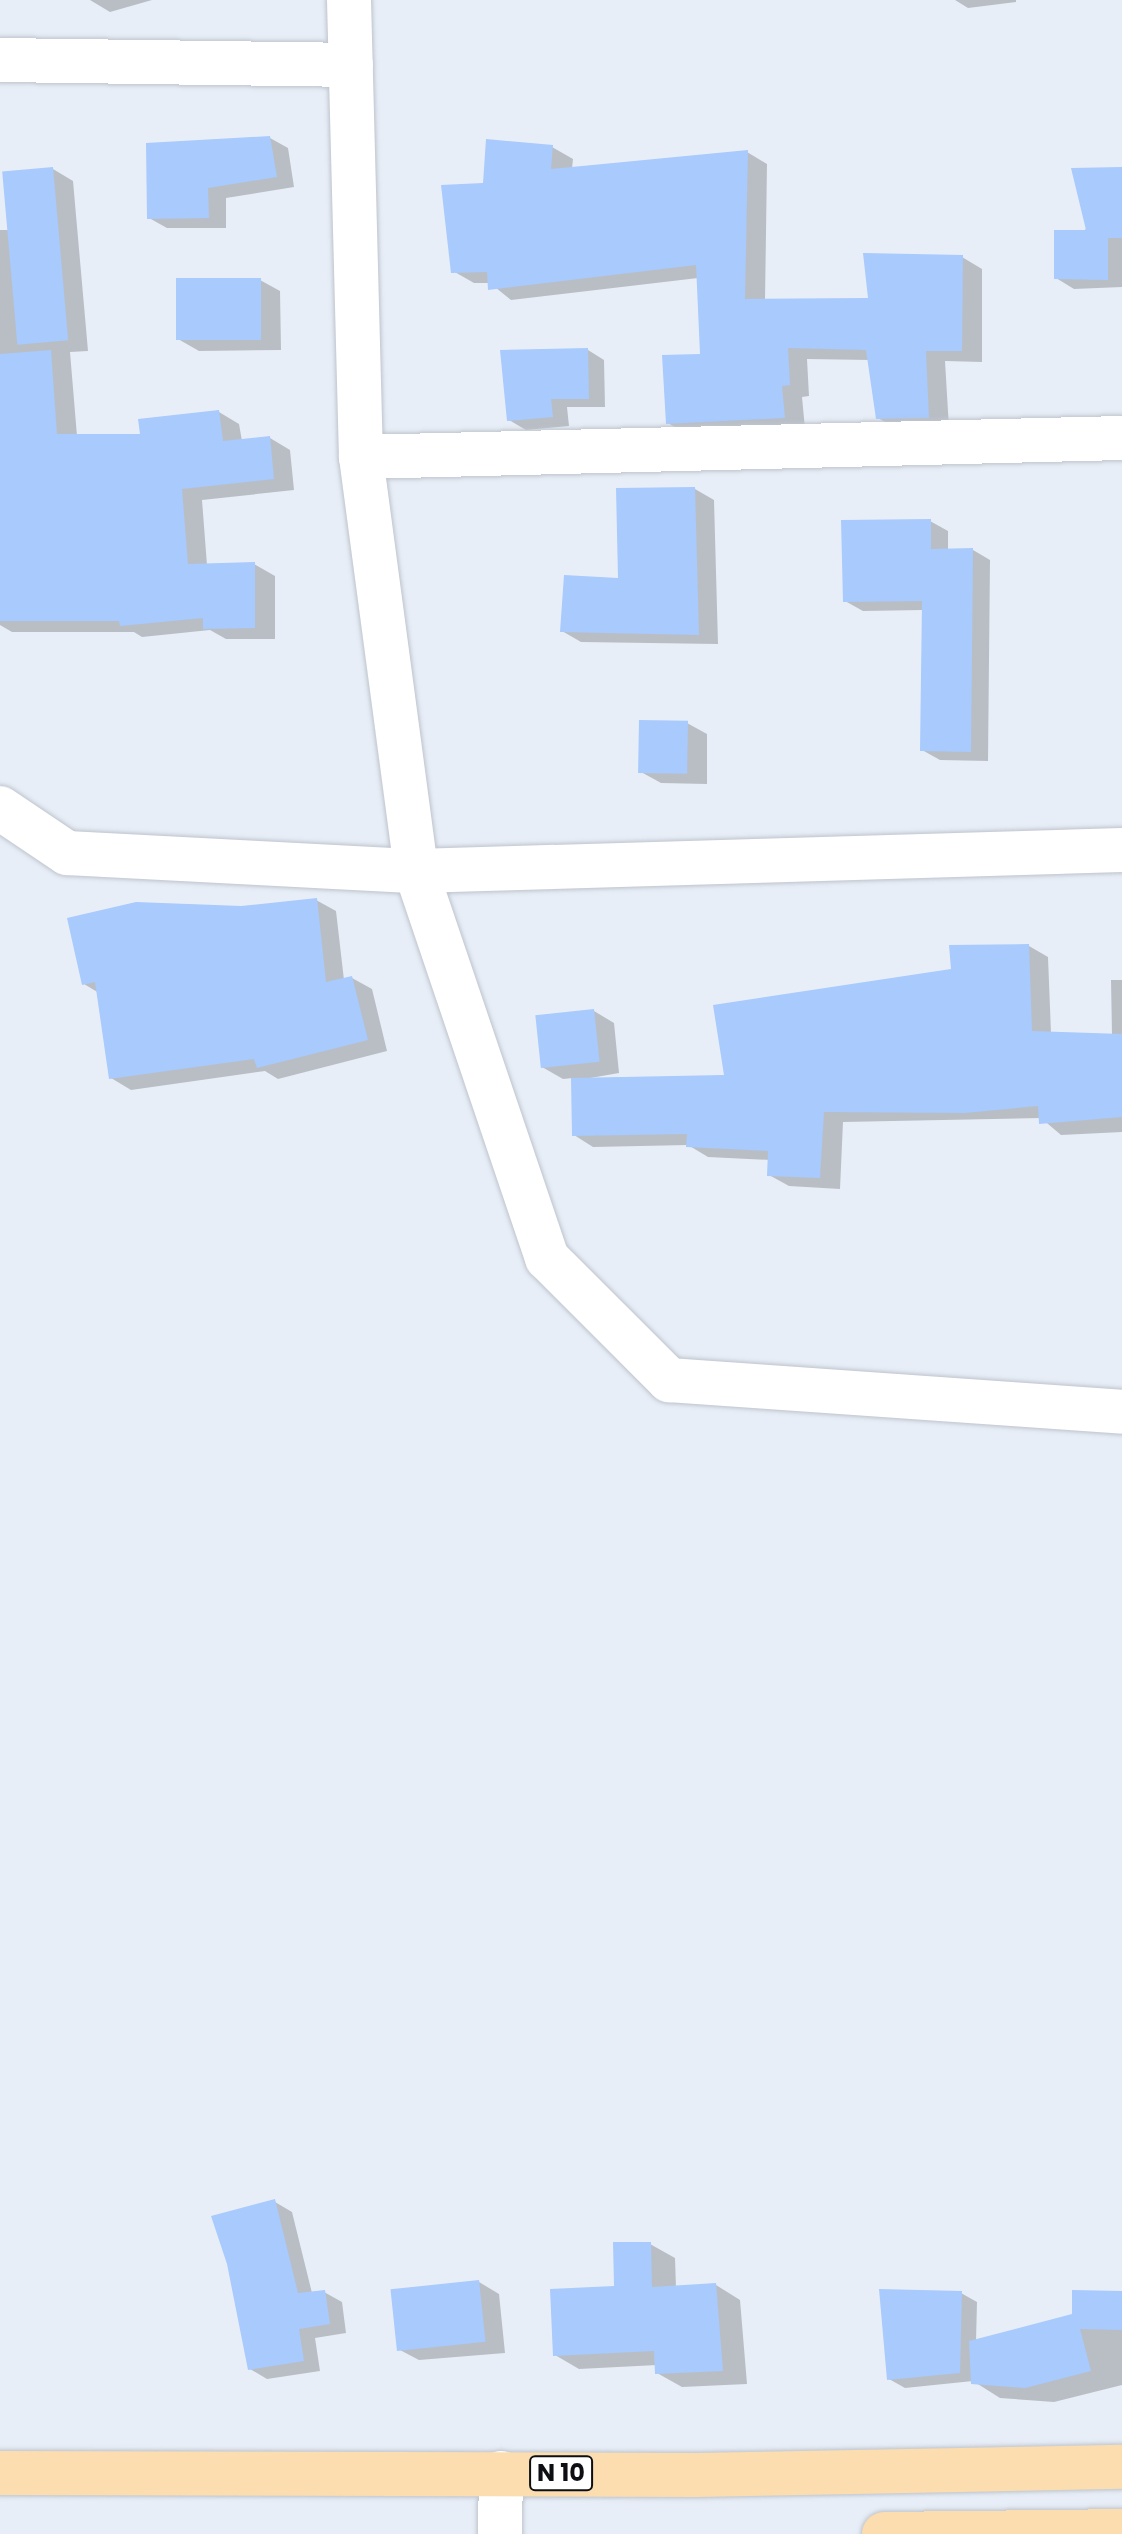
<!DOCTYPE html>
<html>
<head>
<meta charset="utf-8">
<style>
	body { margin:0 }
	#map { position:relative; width:1122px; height:2534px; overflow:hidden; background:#e8eef7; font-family:Poppins,sans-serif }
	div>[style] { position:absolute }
	.shadow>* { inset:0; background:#0003 }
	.building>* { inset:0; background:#a8cafd; transform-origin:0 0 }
	.roads { filter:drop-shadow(0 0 2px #bec4cd) drop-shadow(0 0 2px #bec4cd) }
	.minor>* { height:44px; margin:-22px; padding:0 22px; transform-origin:22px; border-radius:22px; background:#fff }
	.primary>* { height:44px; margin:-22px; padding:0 22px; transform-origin:22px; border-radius:22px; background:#fcddaf }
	span { translate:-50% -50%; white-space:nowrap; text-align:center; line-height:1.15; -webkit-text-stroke:6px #fff; paint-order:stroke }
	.shield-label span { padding:2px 6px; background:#fff; border:2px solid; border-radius:6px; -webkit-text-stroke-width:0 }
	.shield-label { font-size:24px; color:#0e0f12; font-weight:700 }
</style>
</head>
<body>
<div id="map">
	<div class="shadow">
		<i style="clip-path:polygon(90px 0,152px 0,110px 12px)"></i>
		<i style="clip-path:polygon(955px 0,1016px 0,1016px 2px,968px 8px)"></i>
		<i style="clip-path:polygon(270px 138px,288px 148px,294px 187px,226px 198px,226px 228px,167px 228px,149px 218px)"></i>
		<i style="clip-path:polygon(552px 147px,573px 159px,572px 169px,747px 152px,767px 164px,765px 301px,870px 300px,962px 257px,982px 269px,982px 362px,945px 361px,949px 428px,899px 430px,878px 418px,870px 360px,807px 359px,809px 396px,802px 397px,805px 429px,688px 435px,668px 423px,702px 356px,698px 278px,511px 300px,490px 283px,474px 283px,453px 271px,485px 185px)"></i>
		<i style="clip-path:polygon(53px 169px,73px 181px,88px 351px,70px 352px,77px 436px,142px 436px,219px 412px,239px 424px,242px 441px,270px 438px,290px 450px,294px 490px,202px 500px,207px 565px,254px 564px,275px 576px,275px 639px,226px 639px,210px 630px,142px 637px,134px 632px,12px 632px,0 625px,0 230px,9px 230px)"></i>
		<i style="clip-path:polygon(1122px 169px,1122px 287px,1074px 289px,1056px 278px)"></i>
		<i style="clip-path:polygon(260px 280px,280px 291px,281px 350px,199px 351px,178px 339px)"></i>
		<i style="clip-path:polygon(588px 350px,604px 360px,605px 407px,567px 407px,569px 426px,526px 430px,509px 420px)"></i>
		<i style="clip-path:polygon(695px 489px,714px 500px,718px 644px,581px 642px,562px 631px,620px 581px)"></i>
		<i style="clip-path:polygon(930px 521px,948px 531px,948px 551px,973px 550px,990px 560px,988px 761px,940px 760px,922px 750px,923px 610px,863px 611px,845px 601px)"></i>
		<i style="clip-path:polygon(687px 723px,707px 734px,707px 784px,661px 783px,641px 772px)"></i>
		<i style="clip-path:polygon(316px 900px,336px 911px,344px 980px,352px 978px,372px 989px,387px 1051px,278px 1079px,265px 1071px,131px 1090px,111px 1078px,99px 993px,84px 984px,241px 908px)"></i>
		<i style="clip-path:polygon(1029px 946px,1048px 957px,1051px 1033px,1112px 1035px,1111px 980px,1122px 980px,1122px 1132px,1061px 1135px,1041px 1118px,843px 1122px,840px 1189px,789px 1186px,769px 1175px,770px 1160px,708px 1157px,688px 1145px,593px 1147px,574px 1135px,573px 1078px,563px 1079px,542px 1067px,594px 1011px,614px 1023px,619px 1073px,579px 1080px,726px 1077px,953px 971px)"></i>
		<i style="clip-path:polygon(275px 2202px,292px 2212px,312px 2293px,324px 2292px,342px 2302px,346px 2333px,315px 2338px,320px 2371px,267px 2379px,250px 2369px)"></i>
		<i style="clip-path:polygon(650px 2244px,675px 2258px,676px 2288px,716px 2285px,740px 2300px,747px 2384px,682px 2387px,657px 2373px,657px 2365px,579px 2369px,555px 2355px)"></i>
		<i style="clip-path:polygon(479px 2282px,499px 2294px,505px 2353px,419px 2360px,398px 2349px)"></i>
		<i style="clip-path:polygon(961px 2293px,977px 2302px,976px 2342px,1074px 2315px,1122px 2293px,1122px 2385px,1054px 2402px,1000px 2398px,973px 2381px,905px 2388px,889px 2379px)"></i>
	</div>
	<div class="building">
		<i style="clip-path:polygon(270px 136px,277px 177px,208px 188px,209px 218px,147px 219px,146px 143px)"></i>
		<i style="clip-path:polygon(486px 139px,553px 145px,551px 169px,748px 150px,745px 299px,868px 298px,863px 253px,963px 255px,962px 351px,926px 351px,929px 418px,876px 419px,866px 350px,788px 348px,790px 385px,782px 386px,785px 418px,666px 424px,662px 355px,700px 354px,696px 265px,488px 290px,487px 272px,451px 273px,441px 185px,483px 183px)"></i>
		<i style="left:53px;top:167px;width:174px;height:51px;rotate:85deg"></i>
		<i style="clip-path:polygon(1122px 167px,1122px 238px,1108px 238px,1108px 280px,1054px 279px,1054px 230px,1086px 230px,1071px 168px)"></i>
		<i style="left:176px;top:278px;width:85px;height:62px"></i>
		<i style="clip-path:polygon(588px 348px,589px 399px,551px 399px,553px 417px,507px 421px,500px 350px)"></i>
		<i style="clip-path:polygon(51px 350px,57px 434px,140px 434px,138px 419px,219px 410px,223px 441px,270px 436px,274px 479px,182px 489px,188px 564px,255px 562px,255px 628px,203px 629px,203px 618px,120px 626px,119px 621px,0 621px,0 354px)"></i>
		<i style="clip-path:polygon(695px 487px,699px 635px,560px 632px,564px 575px,618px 578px,616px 488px)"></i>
		<i style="clip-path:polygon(931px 519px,931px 549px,973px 548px,971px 752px,920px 751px,922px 601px,843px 602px,841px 520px)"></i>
		<i style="left:639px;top:720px;width:49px;height:53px;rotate:1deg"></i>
		<i style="clip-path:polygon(317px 898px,326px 982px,352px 976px,368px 1040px,257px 1068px,254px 1059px,109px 1079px,95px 982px,82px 985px,67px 918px,136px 902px,241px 906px)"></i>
		<i style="clip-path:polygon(1029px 944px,1032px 1031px,1122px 1034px,1122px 1117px,1039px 1124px,1038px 1106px,965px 1113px,824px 1112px,820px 1178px,767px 1176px,768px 1151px,686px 1147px,687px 1134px,572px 1136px,571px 1078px,724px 1075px,713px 1005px,951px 969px,949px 945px)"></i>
		<i style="left:594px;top:1009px;width:53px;height:59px;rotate:84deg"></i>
		<i style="clip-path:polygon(275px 2199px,298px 2293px,325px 2290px,330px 2324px,299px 2329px,304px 2361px,248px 2370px,227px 2264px,211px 2216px)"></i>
		<i style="clip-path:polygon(613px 2242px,651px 2242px,652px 2287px,716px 2283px,723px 2371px,655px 2374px,654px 2351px,553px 2356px,550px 2289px,614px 2286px)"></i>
		<i style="left:479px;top:2280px;width:62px;height:89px;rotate:84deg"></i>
		<i style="clip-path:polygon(879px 2289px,962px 2291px,960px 2373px,887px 2380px)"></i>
		<i style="clip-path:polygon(1072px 2290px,1122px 2291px,1122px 2330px,1080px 2329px,1091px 2371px,1025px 2388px,971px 2384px,969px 2341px,1072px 2314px)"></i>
	</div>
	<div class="roads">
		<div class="minor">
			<i style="left:349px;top:0;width:457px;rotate:88.5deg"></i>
			<i style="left:361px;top:457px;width:418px;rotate:82.4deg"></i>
			<i style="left:416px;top:871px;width:409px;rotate:71.3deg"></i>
			<i style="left:547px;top:1258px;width:173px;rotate:45deg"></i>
			<i style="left:669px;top:1380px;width:454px;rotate:4deg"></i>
			<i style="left:0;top:60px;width:351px;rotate:0.8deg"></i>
			<i style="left:361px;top:457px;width:761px;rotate:-1.43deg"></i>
			<i style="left:0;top:808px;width:81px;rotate:33.9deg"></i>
			<i style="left:67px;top:853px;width:349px;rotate:3deg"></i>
			<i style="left:416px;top:871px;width:706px;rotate:-1.7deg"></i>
			<i style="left:500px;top:2534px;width:61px;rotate:-89.1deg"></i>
		</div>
		<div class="primary">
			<i style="left:0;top:2473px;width:696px;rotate:0.16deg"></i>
			<i style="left:696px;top:2475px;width:426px;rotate:-1.1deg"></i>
			<i style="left:884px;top:2534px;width:238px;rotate:-0.7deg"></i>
		</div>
	</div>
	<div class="shield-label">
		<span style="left:561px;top:2473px">N 10</span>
	</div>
</div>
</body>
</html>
